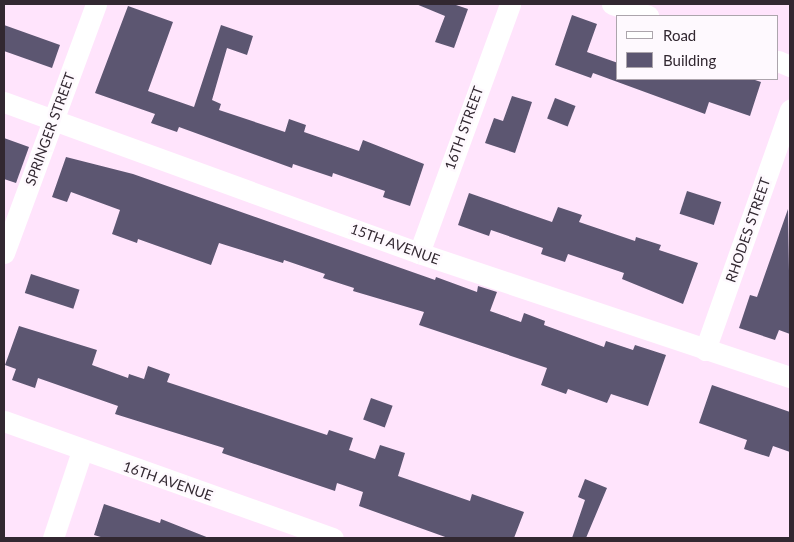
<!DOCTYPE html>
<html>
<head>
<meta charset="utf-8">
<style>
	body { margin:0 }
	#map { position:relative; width:794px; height:542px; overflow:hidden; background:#ffe4fc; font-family:Lato,sans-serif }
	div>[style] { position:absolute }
	.building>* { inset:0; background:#5c5671; transform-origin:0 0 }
	.minor>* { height:21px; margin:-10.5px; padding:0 10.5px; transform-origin:10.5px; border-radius:10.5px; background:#fff }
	span { translate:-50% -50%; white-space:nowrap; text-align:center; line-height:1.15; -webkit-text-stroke:5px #fef9fe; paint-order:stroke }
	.street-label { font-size:14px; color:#322831 }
	.frame { position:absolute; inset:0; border:5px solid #322831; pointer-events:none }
	.legend { position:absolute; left:616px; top:15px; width:162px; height:65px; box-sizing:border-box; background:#fef9fe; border:1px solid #aca5ac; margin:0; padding:6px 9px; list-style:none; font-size:15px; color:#322831 }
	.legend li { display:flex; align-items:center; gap:10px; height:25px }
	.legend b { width:25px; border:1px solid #aca5ac }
</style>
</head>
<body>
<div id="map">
	<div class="building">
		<i style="clip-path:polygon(416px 4px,453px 4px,468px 9px,454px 48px,435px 42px,445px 16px)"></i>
		<i style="clip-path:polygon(128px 6px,173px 22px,148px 91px,194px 107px,221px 25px,253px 36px,247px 55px,227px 48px,212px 100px,221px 104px,219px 110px,285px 132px,289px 119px,306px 125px,304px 132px,359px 151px,363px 140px,424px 164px,410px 206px,383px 197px,385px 191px,333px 173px,332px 177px,293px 164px,292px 168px,179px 127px,177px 132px,151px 123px,155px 114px,95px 93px)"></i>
		<i style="clip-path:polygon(572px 15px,597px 24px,587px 52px,618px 63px,618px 79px,752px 79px,761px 82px,750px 116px,709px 102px,705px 114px,593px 73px,591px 78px,555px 65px)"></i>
		<i style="clip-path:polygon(4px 25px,60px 45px,52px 68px,4px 51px)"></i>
		<i style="clip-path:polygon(512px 96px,532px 102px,515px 153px,485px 143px,494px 118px,503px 121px)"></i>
		<i style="left:555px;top:98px;width:22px;height:22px;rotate:21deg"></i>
		<i style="clip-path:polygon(4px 138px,29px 147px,16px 183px,4px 179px)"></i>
		<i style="clip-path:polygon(66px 157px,133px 174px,435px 280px,436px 277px,477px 292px,478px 286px,497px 292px,490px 311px,521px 322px,524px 313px,545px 321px,544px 325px,604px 347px,606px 341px,633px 350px,635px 345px,666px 355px,648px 406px,611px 394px,607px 403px,568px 389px,566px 394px,541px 385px,547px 368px,419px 325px,424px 312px,353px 291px,354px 288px,323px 278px,325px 274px,284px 260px,283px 263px,219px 243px,211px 265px,138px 239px,137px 243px,112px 234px,120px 210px,71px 192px,67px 202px,52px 197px)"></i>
		<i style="left:687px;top:191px;width:36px;height:24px;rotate:18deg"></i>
		<i style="clip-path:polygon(469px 193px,552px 222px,558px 207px,582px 215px,579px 222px,635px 241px,636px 237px,661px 245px,659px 250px,698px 263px,683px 304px,622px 279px,624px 273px,568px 254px,565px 262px,541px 254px,543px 248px,491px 230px,489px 236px,458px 225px)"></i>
		<i style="clip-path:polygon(788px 209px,790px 334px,779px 330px,775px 340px,739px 328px,750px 295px,757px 297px)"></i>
		<i style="left:31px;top:274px;width:51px;height:20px;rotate:18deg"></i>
		<i style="clip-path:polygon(19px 326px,97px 350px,92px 365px,128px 378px,129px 374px,144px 379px,148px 366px,170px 374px,167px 382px,327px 435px,329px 430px,353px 438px,349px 450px,375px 459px,380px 445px,405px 453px,398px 476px,470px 501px,472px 494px,524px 512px,514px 538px,448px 538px,359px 506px,363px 492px,337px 483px,335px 491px,222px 453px,224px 448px,115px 414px,118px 406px,38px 378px,35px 388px,12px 380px,16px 369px,5px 365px)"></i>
		<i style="clip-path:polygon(712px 385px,790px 412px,790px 452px,773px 446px,769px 457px,744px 449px,747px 440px,699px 423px)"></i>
		<i style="left:371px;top:398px;width:23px;height:23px;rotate:20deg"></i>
		<i style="clip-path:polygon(585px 479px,607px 488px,586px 538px,572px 538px,585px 500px,578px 497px)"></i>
		<i style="clip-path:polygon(104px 504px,160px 523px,161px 519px,209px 538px,104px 538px,94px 535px)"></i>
	</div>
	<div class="minor">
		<i style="left:612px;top:4px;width:38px;rotate:18deg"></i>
		<i style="left:778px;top:61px;width:13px;rotate:23deg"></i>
		<i style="left:4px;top:102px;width:442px;rotate:20deg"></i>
		<i style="left:419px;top:253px;width:391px;rotate:18.5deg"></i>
		<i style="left:4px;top:253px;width:265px;rotate:-69.7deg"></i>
		<i style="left:419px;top:253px;width:265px;rotate:-69.9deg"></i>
		<i style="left:705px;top:350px;width:255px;rotate:-70.5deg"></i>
		<i style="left:4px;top:421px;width:349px;rotate:19.6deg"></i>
		<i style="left:53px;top:538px;width:92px;rotate:-71.6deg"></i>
	</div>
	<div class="street-label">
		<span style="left:464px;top:128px;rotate:-70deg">16TH STREET</span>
		<span style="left:50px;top:129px;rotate:-70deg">SPRINGER STREET</span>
		<span style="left:748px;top:230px;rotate:-71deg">RHODES STREET</span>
		<span style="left:395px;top:244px;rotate:20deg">15TH AVENUE</span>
		<span style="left:168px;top:481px;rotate:19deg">16TH AVENUE</span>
	</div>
	<div class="frame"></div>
	<ul class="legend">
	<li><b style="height:6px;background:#fff"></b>Road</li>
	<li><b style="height:14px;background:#5c5671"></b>Building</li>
	</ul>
</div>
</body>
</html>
